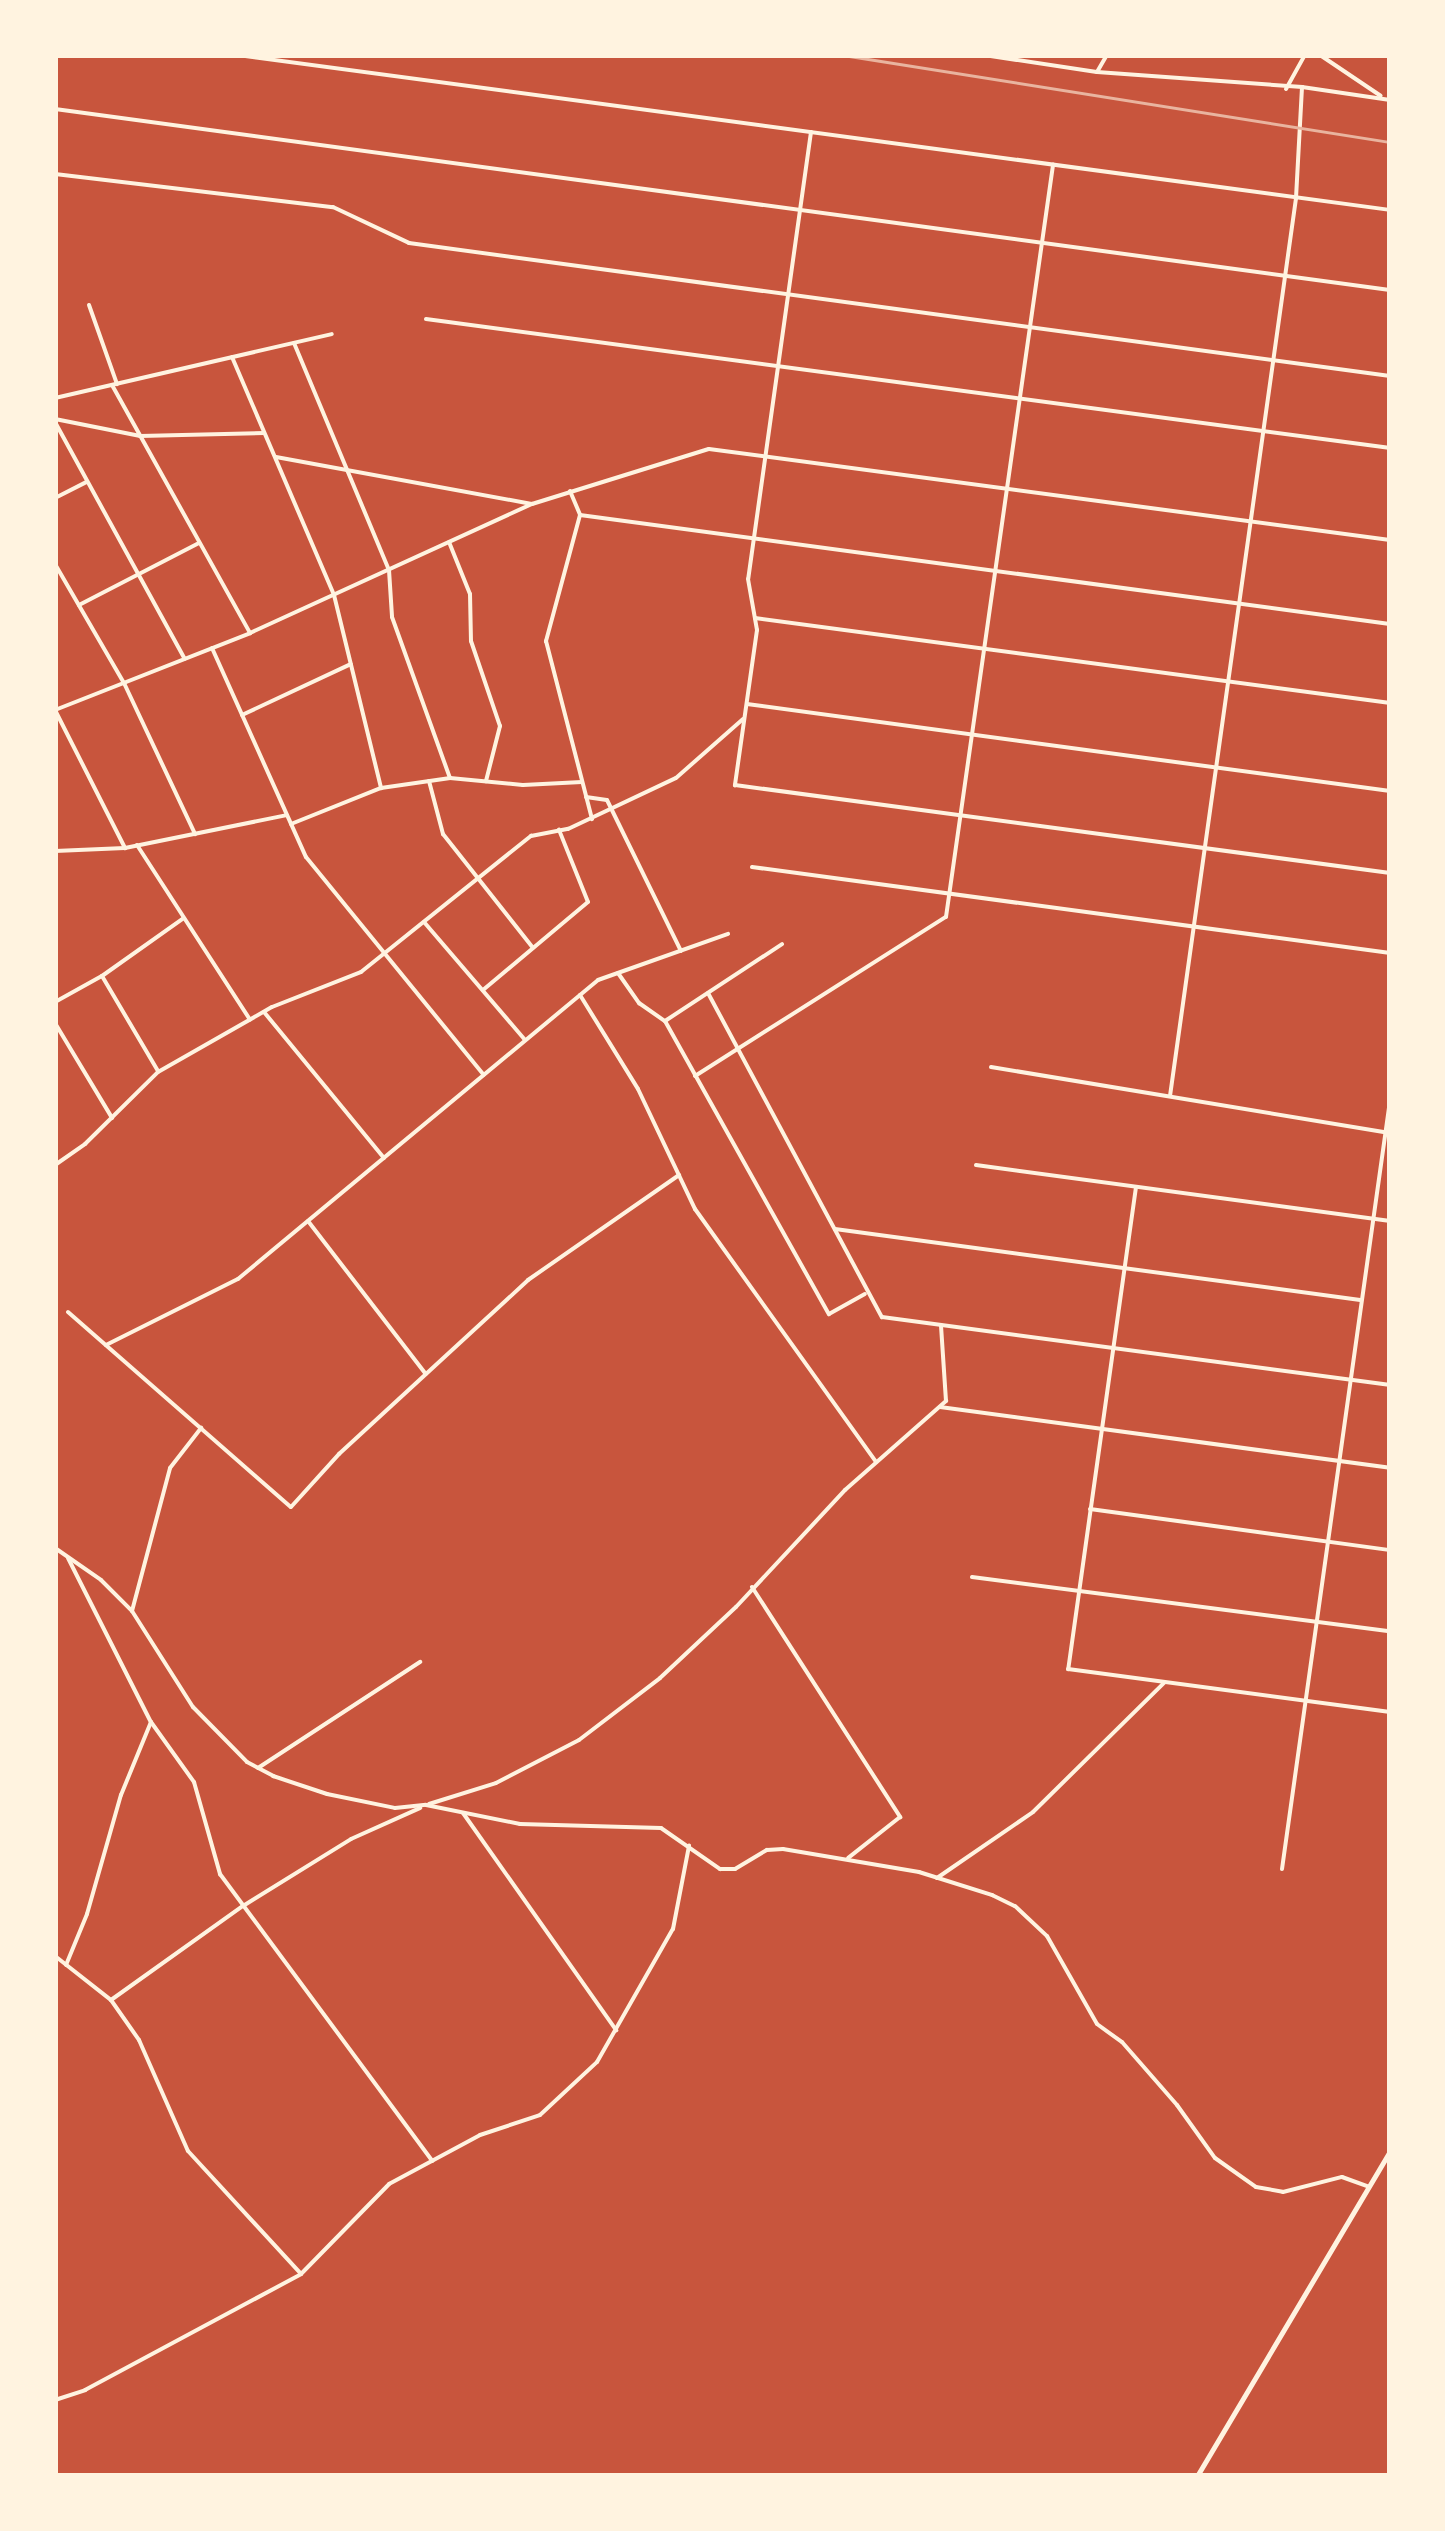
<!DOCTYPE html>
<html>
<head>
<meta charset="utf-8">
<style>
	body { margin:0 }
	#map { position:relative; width:1445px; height:2531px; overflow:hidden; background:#c8553d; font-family:Quicksand,sans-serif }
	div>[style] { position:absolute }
	.minor>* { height:4px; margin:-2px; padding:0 2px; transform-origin:2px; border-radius:2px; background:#fff3e0 }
	.tertiary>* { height:5px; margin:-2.5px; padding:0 2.5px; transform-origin:2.5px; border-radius:2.5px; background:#fff3e0 }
	.rail>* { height:2.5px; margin:-1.25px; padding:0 1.25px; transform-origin:1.25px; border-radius:1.25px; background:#e9b49f }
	span { translate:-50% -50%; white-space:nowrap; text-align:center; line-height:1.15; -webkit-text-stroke:9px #fff3e0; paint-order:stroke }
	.frame { position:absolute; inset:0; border:58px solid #fff3e0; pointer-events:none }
</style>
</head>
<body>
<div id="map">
	<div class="minor">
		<i style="left:238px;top:55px;width:1162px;rotate:7.66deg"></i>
		<i style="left:984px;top:55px;width:114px;rotate:8.6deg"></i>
		<i style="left:1097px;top:72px;width:206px;rotate:4.2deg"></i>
		<i style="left:1302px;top:87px;width:89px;rotate:8.4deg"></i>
		<i style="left:1320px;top:55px;width:73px;rotate:33.9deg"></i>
		<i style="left:1097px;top:72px;width:20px;rotate:-60deg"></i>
		<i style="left:1286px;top:89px;width:39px;rotate:-61deg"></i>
		<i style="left:55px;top:109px;width:1347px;rotate:7.72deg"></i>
		<i style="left:811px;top:132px;width:451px;rotate:98deg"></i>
		<i style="left:748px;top:579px;width:52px;rotate:80deg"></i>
		<i style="left:757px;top:630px;width:157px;rotate:98.1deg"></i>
		<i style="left:735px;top:785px;width:661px;rotate:7.65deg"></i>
		<i style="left:55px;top:174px;width:280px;rotate:6.8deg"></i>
		<i style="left:333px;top:207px;width:84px;rotate:25.3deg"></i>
		<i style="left:409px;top:243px;width:990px;rotate:7.72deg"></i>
		<i style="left:89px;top:305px;width:84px;rotate:70.5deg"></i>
		<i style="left:426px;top:319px;width:973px;rotate:7.62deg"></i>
		<i style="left:294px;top:343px;width:246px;rotate:67.3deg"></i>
		<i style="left:389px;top:570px;width:47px;rotate:86.3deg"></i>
		<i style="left:392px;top:617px;width:171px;rotate:70.2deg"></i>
		<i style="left:232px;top:357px;width:259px;rotate:66.8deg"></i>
		<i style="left:334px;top:595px;width:199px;rotate:76.3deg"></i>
		<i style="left:112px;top:385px;width:284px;rotate:60.9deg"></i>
		<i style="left:55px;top:398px;width:284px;rotate:-13deg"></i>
		<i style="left:55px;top:419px;width:87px;rotate:11.3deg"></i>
		<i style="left:140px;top:436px;width:124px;rotate:-1.4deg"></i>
		<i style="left:55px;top:422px;width:270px;rotate:61.3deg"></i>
		<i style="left:276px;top:457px;width:260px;rotate:10.4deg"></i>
		<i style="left:570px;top:491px;width:26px;rotate:67deg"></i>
		<i style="left:580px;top:515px;width:131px;rotate:105.1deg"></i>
		<i style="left:546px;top:641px;width:184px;rotate:75.5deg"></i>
		<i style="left:55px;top:498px;width:35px;rotate:-27deg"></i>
		<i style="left:580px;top:515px;width:817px;rotate:7.66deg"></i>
		<i style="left:449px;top:542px;width:56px;rotate:68deg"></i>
		<i style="left:470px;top:594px;width:47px;rotate:88.8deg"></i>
		<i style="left:471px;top:641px;width:90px;rotate:71.2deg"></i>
		<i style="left:500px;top:726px;width:57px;rotate:104.3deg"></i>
		<i style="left:55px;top:564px;width:138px;rotate:59.9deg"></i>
		<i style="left:124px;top:683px;width:167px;rotate:64.8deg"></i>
		<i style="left:79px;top:605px;width:135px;rotate:-27.3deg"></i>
		<i style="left:755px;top:618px;width:641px;rotate:7.62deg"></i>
		<i style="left:212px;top:648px;width:229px;rotate:65.8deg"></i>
		<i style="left:306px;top:857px;width:281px;rotate:50.8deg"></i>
		<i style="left:747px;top:704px;width:649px;rotate:7.71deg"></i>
		<i style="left:55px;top:710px;width:210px;rotate:-21.5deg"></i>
		<i style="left:250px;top:633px;width:310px;rotate:-24.6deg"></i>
		<i style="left:532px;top:504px;width:185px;rotate:-17.3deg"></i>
		<i style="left:709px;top:449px;width:687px;rotate:7.61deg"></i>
		<i style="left:55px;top:710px;width:155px;rotate:63.1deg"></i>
		<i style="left:242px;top:715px;width:120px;rotate:-25.1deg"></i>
		<i style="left:429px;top:781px;width:55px;rotate:75.2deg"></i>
		<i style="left:443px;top:834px;width:145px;rotate:51.7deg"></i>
		<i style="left:586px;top:797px;width:21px;rotate:8deg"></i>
		<i style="left:607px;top:800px;width:168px;rotate:63.9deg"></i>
		<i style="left:291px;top:824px;width:97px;rotate:-21.8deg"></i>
		<i style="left:381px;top:788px;width:70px;rotate:-8.2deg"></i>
		<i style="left:450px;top:778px;width:73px;rotate:5.5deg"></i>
		<i style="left:523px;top:785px;width:59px;rotate:-2.9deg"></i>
		<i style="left:137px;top:845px;width:208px;rotate:57.1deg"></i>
		<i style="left:55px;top:851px;width:70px;rotate:-2.5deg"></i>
		<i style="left:125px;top:848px;width:165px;rotate:-11.5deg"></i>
		<i style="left:752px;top:867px;width:644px;rotate:7.68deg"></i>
		<i style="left:424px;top:922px;width:155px;rotate:49.4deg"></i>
		<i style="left:618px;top:973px;width:37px;rotate:55deg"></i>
		<i style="left:639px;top:1003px;width:32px;rotate:35deg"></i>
		<i style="left:665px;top:1021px;width:336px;rotate:60.8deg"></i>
		<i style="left:829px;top:1314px;width:41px;rotate:-29.1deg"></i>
		<i style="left:102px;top:976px;width:110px;rotate:59.5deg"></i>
		<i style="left:483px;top:990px;width:137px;rotate:-40deg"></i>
		<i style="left:588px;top:902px;width:78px;rotate:-111.9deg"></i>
		<i style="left:708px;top:993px;width:368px;rotate:61.8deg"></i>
		<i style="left:882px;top:1317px;width:513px;rotate:7.62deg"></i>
		<i style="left:580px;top:995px;width:110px;rotate:58.3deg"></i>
		<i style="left:638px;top:1089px;width:133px;rotate:64.6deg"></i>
		<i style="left:695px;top:1209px;width:311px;rotate:54.4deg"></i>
		<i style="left:55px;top:1002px;width:54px;rotate:-29deg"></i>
		<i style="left:102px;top:976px;width:100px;rotate:-35.3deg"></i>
		<i style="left:264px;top:1012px;width:189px;rotate:50.6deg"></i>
		<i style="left:665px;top:1021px;width:140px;rotate:-33.3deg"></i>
		<i style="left:55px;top:1023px;width:111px;rotate:59deg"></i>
		<i style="left:991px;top:1067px;width:404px;rotate:9.4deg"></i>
		<i style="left:695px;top:1076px;width:297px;rotate:-32.4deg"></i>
		<i style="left:946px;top:917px;width:760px;rotate:-81.9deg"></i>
		<i style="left:1170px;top:1096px;width:907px;rotate:-82.01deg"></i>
		<i style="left:1296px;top:198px;width:111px;rotate:-86.9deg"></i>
		<i style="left:55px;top:1165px;width:37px;rotate:-35deg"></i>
		<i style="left:85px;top:1144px;width:103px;rotate:-44.6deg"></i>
		<i style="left:158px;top:1072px;width:131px;rotate:-29.7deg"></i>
		<i style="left:272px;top:1007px;width:96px;rotate:-21.5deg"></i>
		<i style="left:361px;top:972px;width:218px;rotate:-38.7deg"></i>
		<i style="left:531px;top:836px;width:38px;rotate:-11deg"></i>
		<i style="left:568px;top:829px;width:119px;rotate:-25.3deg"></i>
		<i style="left:676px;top:778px;width:89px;rotate:-41.4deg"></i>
		<i style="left:976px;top:1165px;width:418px;rotate:7.7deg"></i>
		<i style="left:1136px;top:1187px;width:487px;rotate:98deg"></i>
		<i style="left:1068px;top:1669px;width:325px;rotate:7.6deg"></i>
		<i style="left:308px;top:1221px;width:193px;rotate:52.4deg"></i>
		<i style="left:835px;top:1229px;width:530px;rotate:7.7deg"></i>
		<i style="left:68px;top:1312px;width:296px;rotate:41.2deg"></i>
		<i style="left:291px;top:1507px;width:72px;rotate:-47.8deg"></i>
		<i style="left:339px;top:1454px;width:257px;rotate:-42.6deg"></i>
		<i style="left:528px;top:1280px;width:184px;rotate:-34.8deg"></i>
		<i style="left:106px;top:1345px;width:148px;rotate:-26.6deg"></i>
		<i style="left:238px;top:1279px;width:468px;rotate:-39.7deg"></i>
		<i style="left:598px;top:980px;width:138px;rotate:-19.5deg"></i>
		<i style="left:940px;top:1407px;width:454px;rotate:7.7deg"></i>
		<i style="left:1090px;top:1509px;width:303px;rotate:7.8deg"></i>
		<i style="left:55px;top:1548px;width:56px;rotate:34.8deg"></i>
		<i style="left:101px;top:1580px;width:44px;rotate:45deg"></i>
		<i style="left:132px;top:1611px;width:114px;rotate:57.6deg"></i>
		<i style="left:193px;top:1707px;width:77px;rotate:45.5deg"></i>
		<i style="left:247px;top:1762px;width:30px;rotate:28deg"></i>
		<i style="left:273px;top:1776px;width:57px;rotate:18.4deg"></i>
		<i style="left:327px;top:1794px;width:69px;rotate:11.6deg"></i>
		<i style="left:395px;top:1808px;width:31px;rotate:-6deg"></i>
		<i style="left:426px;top:1805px;width:96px;rotate:11.4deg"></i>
		<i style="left:520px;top:1824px;width:141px;rotate:1.6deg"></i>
		<i style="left:661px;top:1828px;width:72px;rotate:34.8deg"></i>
		<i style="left:720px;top:1869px;width:15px"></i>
		<i style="left:735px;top:1869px;width:37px;rotate:-31deg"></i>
		<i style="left:767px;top:1850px;width:16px;rotate:-4deg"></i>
		<i style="left:783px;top:1849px;width:138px;rotate:9.6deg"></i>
		<i style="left:919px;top:1872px;width:77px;rotate:17.5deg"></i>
		<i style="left:992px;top:1895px;width:25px;rotate:26deg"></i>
		<i style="left:1015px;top:1906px;width:44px;rotate:43.2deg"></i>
		<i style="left:1047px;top:1936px;width:101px;rotate:60.4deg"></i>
		<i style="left:1097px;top:2024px;width:31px;rotate:36deg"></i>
		<i style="left:1122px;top:2042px;width:84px;rotate:48.9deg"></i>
		<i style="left:1177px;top:2105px;width:65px;rotate:54.4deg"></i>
		<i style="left:1215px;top:2158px;width:50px;rotate:35.3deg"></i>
		<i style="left:1256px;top:2187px;width:27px;rotate:10deg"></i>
		<i style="left:1283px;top:2192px;width:61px;rotate:-14.3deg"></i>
		<i style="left:1342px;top:2177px;width:29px;rotate:20deg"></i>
		<i style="left:68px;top:1558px;width:184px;rotate:63.2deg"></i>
		<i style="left:151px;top:1722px;width:74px;rotate:54.4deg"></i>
		<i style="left:194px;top:1782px;width:96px;rotate:74.2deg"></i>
		<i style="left:220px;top:1874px;width:357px;rotate:53.5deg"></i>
		<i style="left:972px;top:1577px;width:421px;rotate:7.4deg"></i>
		<i style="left:752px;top:1587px;width:274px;rotate:57.2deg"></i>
		<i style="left:900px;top:1817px;width:66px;rotate:141.7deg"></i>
		<i style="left:132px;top:1611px;width:148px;rotate:-75.1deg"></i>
		<i style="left:170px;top:1468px;width:51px;rotate:-52.2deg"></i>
		<i style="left:258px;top:1768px;width:194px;rotate:-33.2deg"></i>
		<i style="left:429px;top:1804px;width:70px;rotate:-17.4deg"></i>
		<i style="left:496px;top:1783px;width:93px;rotate:-27.4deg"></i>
		<i style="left:579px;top:1740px;width:102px;rotate:-37.4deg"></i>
		<i style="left:660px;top:1678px;width:104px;rotate:-43.1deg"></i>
		<i style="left:736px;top:1607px;width:160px;rotate:-47deg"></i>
		<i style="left:845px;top:1490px;width:135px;rotate:-41.4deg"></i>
		<i style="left:946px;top:1401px;width:76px;rotate:-93.8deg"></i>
		<i style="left:463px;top:1813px;width:266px;rotate:54.8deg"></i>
		<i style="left:1282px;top:1869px;width:776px;rotate:-82deg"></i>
		<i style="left:937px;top:1878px;width:116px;rotate:-34.5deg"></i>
		<i style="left:1033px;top:1812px;width:184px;rotate:-44.6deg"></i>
		<i style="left:55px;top:1956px;width:71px;rotate:38.2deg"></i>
		<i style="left:111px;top:2000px;width:49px;rotate:55deg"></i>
		<i style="left:139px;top:2040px;width:121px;rotate:66.2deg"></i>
		<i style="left:188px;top:2151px;width:167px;rotate:47.4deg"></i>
		<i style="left:66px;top:1965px;width:55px;rotate:-67.6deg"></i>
		<i style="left:87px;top:1914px;width:124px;rotate:-74.1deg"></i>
		<i style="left:121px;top:1795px;width:79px;rotate:-67.7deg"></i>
		<i style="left:111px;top:2000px;width:162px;rotate:-35.5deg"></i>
		<i style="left:243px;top:1906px;width:127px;rotate:-31.8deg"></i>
		<i style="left:351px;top:1839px;width:76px;rotate:-24.2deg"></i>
		<i style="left:55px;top:2400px;width:32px;rotate:-18deg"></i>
		<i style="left:85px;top:2390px;width:245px;rotate:-28.2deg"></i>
		<i style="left:301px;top:2274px;width:126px;rotate:-45.6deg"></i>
		<i style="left:389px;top:2184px;width:103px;rotate:-28.3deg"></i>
		<i style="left:480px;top:2135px;width:63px;rotate:-18.4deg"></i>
		<i style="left:540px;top:2115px;width:78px;rotate:-42.9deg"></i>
		<i style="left:597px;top:2062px;width:153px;rotate:-60.3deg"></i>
		<i style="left:673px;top:1929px;width:85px;rotate:-79.1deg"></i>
	</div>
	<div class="tertiary">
		<i style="left:1197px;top:2476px;width:378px;rotate:-59.3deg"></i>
	</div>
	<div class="rail">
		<i style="left:843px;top:55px;width:554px;rotate:9.04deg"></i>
	</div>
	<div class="frame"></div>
</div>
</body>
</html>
